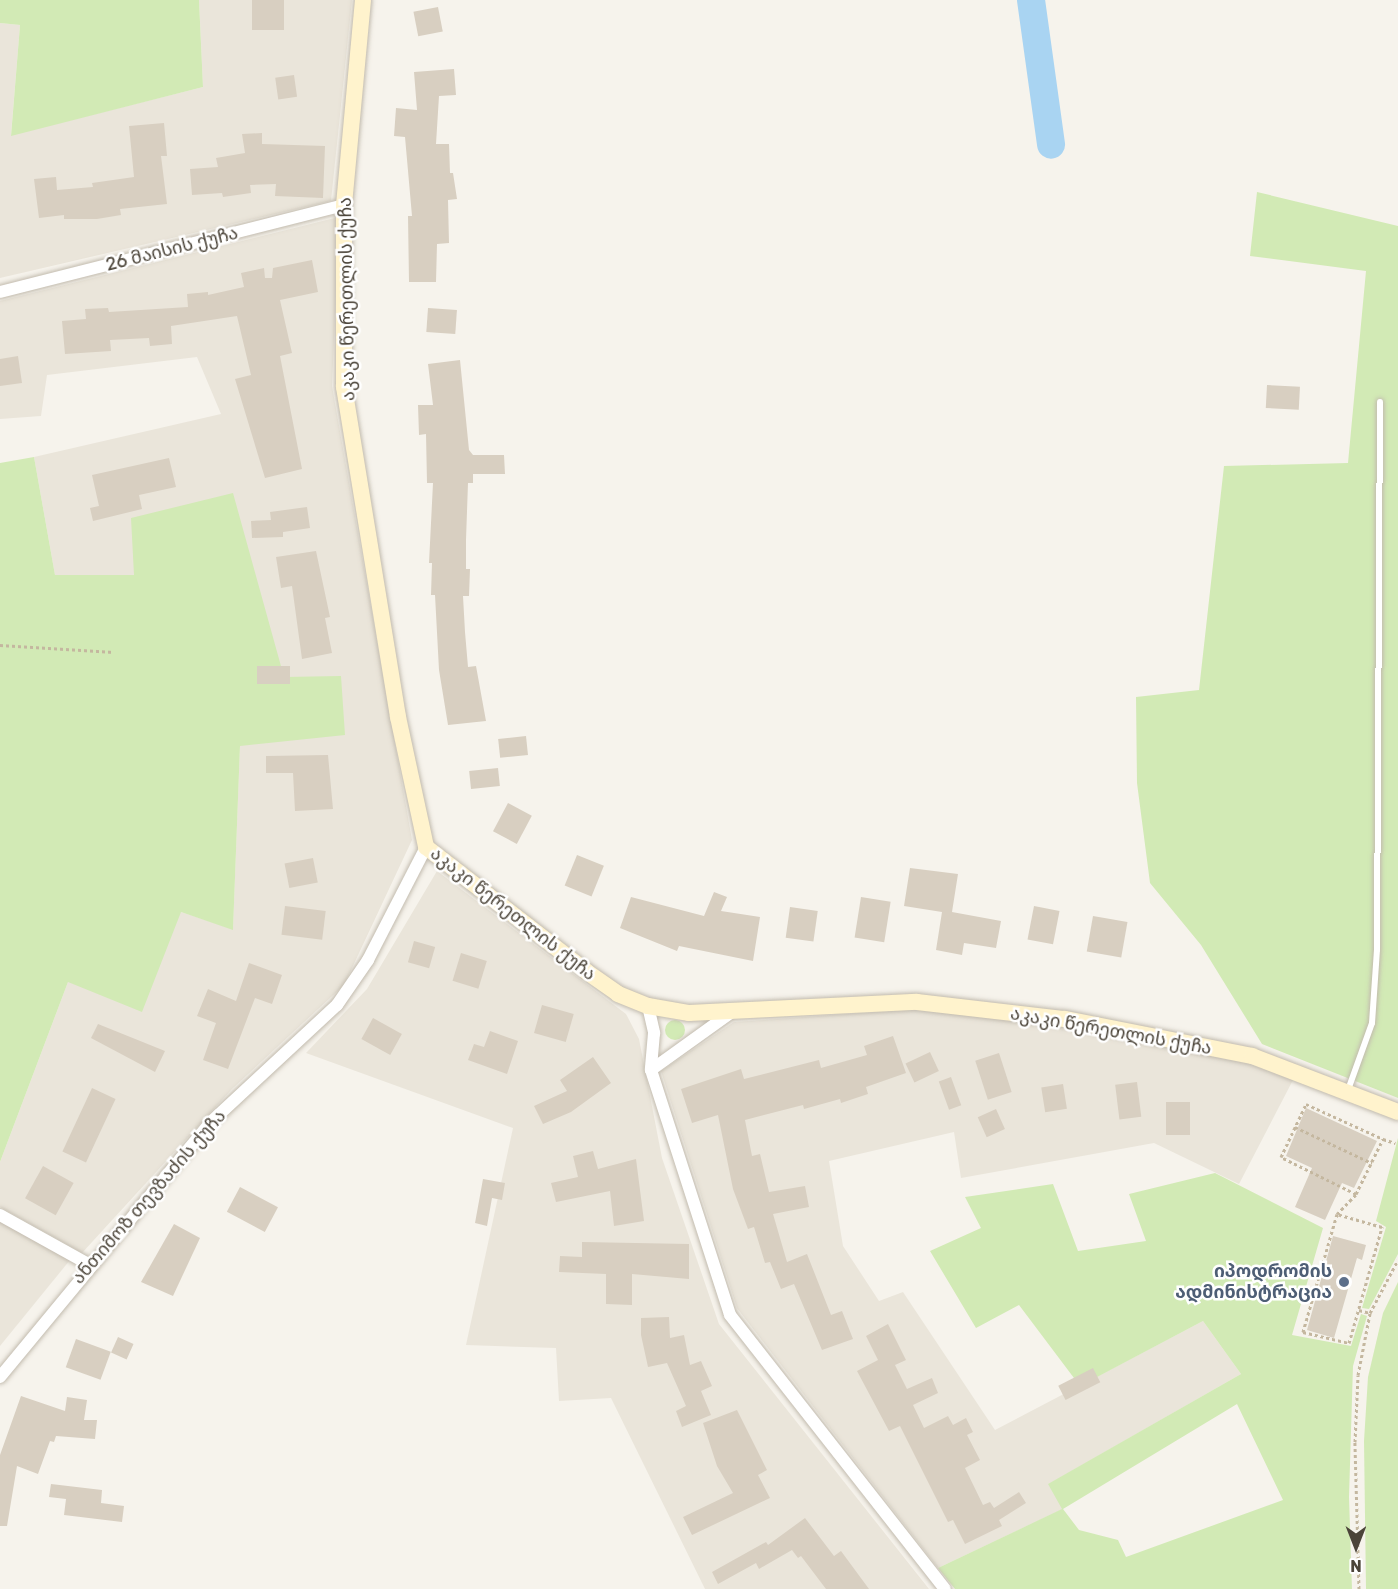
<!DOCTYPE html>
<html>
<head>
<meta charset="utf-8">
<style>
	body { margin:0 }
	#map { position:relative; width:1398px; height:1589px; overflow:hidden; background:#f6f3ec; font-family:Rubik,"Noto Sans Georgian",sans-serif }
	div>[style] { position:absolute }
	.residential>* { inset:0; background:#eae5da }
	.green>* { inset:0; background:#d2eab5 }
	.round { border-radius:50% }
	.river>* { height:28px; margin:-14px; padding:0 14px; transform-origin:14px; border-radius:14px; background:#a9d4f2 }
	.building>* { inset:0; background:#d8cfc1; transform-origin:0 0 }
	.path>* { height:3px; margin-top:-1.5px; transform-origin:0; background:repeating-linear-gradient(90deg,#c4b79f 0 3px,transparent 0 6px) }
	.roads { filter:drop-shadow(0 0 2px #c2bbae) drop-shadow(0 0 2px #c2bbae) }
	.lane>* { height:6px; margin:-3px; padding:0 3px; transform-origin:3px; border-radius:3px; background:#fff }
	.street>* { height:12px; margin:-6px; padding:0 6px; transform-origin:6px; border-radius:6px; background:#fff }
	.secondary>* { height:16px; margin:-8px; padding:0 8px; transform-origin:8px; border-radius:8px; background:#fff3cd }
	.dots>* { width:16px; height:16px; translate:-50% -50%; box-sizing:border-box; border:3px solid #fff; border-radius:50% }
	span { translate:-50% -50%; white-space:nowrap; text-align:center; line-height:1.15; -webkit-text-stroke:5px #fff; paint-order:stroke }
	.street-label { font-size:18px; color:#4b4439 }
	.service-label { font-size:18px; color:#4e5e75; font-weight:700 }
	.right { translate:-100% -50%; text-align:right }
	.north { position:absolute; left:1326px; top:1517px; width:60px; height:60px; -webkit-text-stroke:4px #fff; paint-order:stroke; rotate:180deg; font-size:16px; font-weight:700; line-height:24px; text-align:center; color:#4b4439 }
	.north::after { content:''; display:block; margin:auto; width:21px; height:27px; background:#4b4439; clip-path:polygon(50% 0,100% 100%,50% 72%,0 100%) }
</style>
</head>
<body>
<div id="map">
	<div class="residential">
		<i style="clip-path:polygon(199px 0,352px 0,331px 201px,0 278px,0 23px,20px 25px,11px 135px,203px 87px)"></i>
		<i style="clip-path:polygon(339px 217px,332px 386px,412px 840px,344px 985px,232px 1089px,82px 1253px,0 1207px,0 1162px,68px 982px,181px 912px,233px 929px,240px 745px,345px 734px,284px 677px,134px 575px,55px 575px,34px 457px,221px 414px,197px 357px,47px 375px,41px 416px,0 419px,0 301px)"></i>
		<i style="clip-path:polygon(437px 871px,626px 1014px,639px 1039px,662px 1158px,719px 1324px,929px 1589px,705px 1589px,611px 1398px,559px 1401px,556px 1348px,466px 1345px,513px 1128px,306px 1053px,367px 989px)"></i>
		<i style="clip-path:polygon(918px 1009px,1064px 1025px,1250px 1064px,1293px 1080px,1239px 1184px,1154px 1143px,961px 1178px,954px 1132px,829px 1161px,843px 1246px,879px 1301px,903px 1292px,995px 1430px,1203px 1321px,1241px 1374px,1049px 1484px,1063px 1509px,938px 1568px,737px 1308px,661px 1071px,734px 1022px)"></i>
		<i style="clip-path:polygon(0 1221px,70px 1260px,0 1346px)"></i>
	</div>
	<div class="green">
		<i style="clip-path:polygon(0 0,199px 0,203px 87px,11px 136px,20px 25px,0 23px)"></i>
		<i style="clip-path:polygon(1257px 192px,1398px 226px,1398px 1098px,1262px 1044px,1201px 945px,1150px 883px,1137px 783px,1136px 697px,1199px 690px,1224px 466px,1348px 463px,1366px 271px,1250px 256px)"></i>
		<i style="clip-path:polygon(34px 457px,55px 575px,134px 575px,131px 518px,233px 493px,284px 677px,341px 676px,345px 735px,240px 746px,233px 930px,181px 912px,142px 1012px,68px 982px,0 1162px,0 463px)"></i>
		<i class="round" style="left:665px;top:1020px;width:20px;height:20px"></i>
		<i style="clip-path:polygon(1398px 1138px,1398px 1254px,1369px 1309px,1362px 1308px,1386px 1227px,1376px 1221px)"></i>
		<i style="clip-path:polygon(evenodd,1215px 1173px,1323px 1228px,1292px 1335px,1351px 1346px,1361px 1314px,1367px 1316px,1353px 1366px,1349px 1497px,1352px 1589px,955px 1589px,938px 1568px,1062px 1509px,1048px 1484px,1241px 1374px,1203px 1321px,1080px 1386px,1019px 1305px,976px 1328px,930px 1251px,981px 1228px,965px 1197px,1053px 1184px,1078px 1251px,1146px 1241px,1129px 1194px,1215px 1173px,1237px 1404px,1283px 1500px,1126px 1557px,1118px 1540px,1079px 1530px,1063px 1509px,1237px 1404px)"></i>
		<i style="clip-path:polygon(1398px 1282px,1398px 1589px,1366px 1589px,1364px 1441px,1368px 1377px,1383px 1313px)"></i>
	</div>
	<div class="river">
		<i style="left:1031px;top:0;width:146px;rotate:82.1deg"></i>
	</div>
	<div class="building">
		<i style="left:252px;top:0;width:32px;height:30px"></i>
		<i style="left:438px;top:7px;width:25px;height:25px;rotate:79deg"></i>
		<i style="clip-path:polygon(454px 69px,456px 95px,439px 96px,436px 144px,449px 144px,450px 173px,453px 173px,457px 199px,448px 200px,449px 243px,437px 244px,436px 282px,409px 282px,408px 216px,412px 216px,405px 137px,394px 136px,396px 108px,417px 110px,414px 72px)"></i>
		<i style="left:294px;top:75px;width:22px;height:19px;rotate:82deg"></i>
		<i style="clip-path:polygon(164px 123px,167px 156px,161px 156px,167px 204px,120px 209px,121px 215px,97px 219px,64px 219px,64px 215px,39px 218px,34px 179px,56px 177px,57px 190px,93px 187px,92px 183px,134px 177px,129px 126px)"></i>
		<i style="clip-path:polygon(262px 133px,262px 144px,325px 146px,323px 198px,275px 196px,276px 184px,250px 185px,251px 193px,223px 197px,222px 193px,192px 195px,190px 169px,218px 167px,216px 158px,245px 153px,242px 134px)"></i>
		<i style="clip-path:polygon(312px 260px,318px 292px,280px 300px,292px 353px,280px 356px,302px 469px,265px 478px,235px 379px,251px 375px,237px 316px,171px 326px,172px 344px,150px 346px,149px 338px,110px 340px,111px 351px,65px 354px,62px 321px,86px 319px,85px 309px,108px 308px,109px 312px,188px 307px,187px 294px,208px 292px,208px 295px,244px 287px,241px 273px,264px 268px,265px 278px,272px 278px,273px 268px)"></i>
		<i style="left:428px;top:308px;width:29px;height:24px;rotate:4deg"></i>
		<i style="clip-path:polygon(18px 356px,22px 383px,0 386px,0 359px)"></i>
		<i style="clip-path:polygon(460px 360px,469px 450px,473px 455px,504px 455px,505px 474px,473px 474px,473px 483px,468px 483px,466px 540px,466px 569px,470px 569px,469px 596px,463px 596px,465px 632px,468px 667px,476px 666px,486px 721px,448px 725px,439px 670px,435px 595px,431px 595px,432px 563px,429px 563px,433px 483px,427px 483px,426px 434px,419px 435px,418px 405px,433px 405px,428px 364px)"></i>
		<i style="left:1267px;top:385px;width:33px;height:23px;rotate:3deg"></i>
		<i style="clip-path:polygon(169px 458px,176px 487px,139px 495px,142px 509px,93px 521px,90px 508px,99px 506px,92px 475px)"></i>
		<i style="clip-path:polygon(307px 507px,310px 528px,283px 532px,283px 537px,252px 538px,251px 521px,271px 520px,270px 512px)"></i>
		<i style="clip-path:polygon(316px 551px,330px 617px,325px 618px,332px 653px,302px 659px,292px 586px,281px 588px,276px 557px)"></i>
		<i style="left:290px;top:666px;width:18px;height:33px;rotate:90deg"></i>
		<i style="left:526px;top:736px;width:19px;height:28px;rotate:84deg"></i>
		<i style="clip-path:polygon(328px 755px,333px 809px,295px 811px,293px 773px,266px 773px,266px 756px)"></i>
		<i style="left:498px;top:768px;width:18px;height:29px;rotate:84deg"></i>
		<i style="left:508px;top:803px;width:27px;height:32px;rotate:28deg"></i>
		<i style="left:577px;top:855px;width:29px;height:33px;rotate:22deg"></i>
		<i style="left:313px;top:858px;width:25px;height:29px;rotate:79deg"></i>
		<i style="clip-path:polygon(910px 868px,958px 874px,952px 912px,1001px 921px,996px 948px,964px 943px,962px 955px,936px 950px,942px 912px,904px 906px)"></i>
		<i style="clip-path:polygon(714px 892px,727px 897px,721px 911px,760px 917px,753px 961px,679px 946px,677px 951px,620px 928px,631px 897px,704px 916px)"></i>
		<i style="left:861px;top:897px;width:30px;height:41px;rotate:9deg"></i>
		<i style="left:285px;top:906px;width:41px;height:29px;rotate:7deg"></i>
		<i style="left:1034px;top:906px;width:26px;height:34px;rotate:11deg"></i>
		<i style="left:790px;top:907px;width:28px;height:31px;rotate:8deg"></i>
		<i style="left:1093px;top:916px;width:35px;height:36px;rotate:10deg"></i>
		<i style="left:414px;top:941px;width:22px;height:22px;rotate:16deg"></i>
		<i style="left:461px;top:953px;width:27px;height:29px;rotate:17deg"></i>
		<i style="clip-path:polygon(249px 963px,282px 975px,272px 1004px,255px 998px,228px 1069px,203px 1060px,216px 1023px,197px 1016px,208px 989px,236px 1001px)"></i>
		<i style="left:542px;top:1005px;width:33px;height:29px;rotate:16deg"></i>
		<i style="left:373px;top:1018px;width:33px;height:24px;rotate:29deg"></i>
		<i style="clip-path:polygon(98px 1024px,165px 1051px,155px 1072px,91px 1038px)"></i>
		<i style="clip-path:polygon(490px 1031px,518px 1041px,507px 1074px,468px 1060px,474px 1044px,484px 1047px)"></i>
		<i style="clip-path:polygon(893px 1036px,906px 1073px,866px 1087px,868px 1094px,841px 1103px,840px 1099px,804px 1109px,803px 1105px,745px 1120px,752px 1156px,760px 1154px,769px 1192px,805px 1186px,809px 1207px,773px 1214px,787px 1262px,807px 1254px,831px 1315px,842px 1311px,853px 1339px,822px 1350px,794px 1284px,781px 1289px,770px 1262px,765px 1263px,754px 1227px,748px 1229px,733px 1189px,718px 1115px,692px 1123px,681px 1089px,741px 1069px,744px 1079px,819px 1060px,821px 1068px,867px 1055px,864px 1046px)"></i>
		<i style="left:930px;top:1052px;width:21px;height:27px;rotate:65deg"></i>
		<i style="left:999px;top:1053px;width:41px;height:25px;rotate:72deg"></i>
		<i style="clip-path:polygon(593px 1057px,611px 1083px,571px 1112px,543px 1124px,534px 1106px,567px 1091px,560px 1080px)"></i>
		<i style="left:951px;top:1077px;width:30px;height:13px;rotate:70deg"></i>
		<i style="left:1137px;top:1082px;width:35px;height:22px;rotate:83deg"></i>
		<i style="left:1063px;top:1084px;width:25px;height:22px;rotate:81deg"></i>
		<i style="left:92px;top:1088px;width:26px;height:70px;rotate:25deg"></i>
		<i style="left:1166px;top:1102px;width:24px;height:33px"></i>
		<i style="clip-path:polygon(1306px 1108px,1377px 1141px,1354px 1188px,1342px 1183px,1325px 1220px,1295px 1207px,1312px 1168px,1286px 1156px)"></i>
		<i style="left:996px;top:1109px;width:22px;height:20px;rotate:66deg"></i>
		<i style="clip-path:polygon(593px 1151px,598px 1169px,636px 1159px,644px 1221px,614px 1226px,610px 1191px,556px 1202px,551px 1183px,578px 1177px,573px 1156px)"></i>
		<i style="left:43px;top:1166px;width:35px;height:37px;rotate:29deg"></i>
		<i style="clip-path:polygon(483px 1179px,505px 1183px,502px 1200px,492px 1198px,487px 1226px,475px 1223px)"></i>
		<i style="left:240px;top:1187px;width:43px;height:28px;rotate:28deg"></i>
		<i style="clip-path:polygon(174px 1224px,200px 1238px,173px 1296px,141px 1282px)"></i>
		<i style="clip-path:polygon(1333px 1236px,1366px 1245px,1362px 1260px,1357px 1258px,1334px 1338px,1307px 1330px)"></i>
		<i style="clip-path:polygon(582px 1242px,689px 1244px,689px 1279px,632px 1274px,632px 1305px,606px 1304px,606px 1274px,559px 1272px,560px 1256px,582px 1257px)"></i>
		<i style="clip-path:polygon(669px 1317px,670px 1338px,684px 1335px,690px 1365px,701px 1361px,712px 1386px,701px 1391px,711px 1415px,682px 1427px,676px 1411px,686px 1406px,667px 1363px,648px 1367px,641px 1335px,641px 1318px)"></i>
		<i style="clip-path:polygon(888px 1324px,906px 1360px,895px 1365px,907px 1389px,932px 1378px,938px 1393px,913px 1405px,924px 1428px,948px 1416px,953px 1425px,966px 1418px,973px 1432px,967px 1435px,980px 1460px,965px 1468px,983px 1505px,990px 1502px,994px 1508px,1019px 1492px,1026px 1503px,999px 1520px,1002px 1526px,965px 1544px,953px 1520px,948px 1522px,900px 1426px,889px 1431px,857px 1371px,878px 1360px,866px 1336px)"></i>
		<i style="left:118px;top:1337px;width:17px;height:17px;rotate:24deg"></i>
		<i style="left:76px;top:1339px;width:37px;height:30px;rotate:20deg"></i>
		<i style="left:1093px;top:1368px;width:16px;height:39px;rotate:63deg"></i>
		<i style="clip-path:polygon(21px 1396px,65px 1411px,67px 1397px,87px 1400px,84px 1420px,97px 1420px,95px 1439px,56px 1436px,54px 1442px,50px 1441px,38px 1474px,17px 1466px,7px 1526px,0 1526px,0 1455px)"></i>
		<i style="clip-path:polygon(737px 1410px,767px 1470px,758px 1475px,770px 1498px,692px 1535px,683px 1517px,733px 1493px,717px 1466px,703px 1423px)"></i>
		<i style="clip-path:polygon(51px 1484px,102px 1490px,101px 1503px,124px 1506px,122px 1522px,64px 1515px,66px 1499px,49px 1497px)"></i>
		<i style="clip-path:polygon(805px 1518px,834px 1556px,841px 1551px,869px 1589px,826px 1589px,801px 1556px,798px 1558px,792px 1550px,759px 1569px,756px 1563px,718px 1584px,712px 1572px,766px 1542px,768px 1545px)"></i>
	</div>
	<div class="path">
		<i style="left:0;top:645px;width:114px;rotate:3.5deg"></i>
		<i style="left:1295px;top:1127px;width:85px;rotate:25.1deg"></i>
		<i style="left:1356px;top:1194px;width:84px;rotate:-153.7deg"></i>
		<i style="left:1281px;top:1157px;width:59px;rotate:-64.7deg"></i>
		<i style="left:1306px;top:1104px;width:85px;rotate:24.4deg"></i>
		<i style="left:1337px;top:1214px;width:123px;rotate:106.1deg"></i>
		<i style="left:1303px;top:1332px;width:47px;rotate:13.4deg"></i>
		<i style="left:1349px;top:1343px;width:121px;rotate:-74.1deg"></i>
		<i style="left:1382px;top:1227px;width:47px;rotate:-163.9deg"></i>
		<i style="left:1337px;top:1214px;width:28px;rotate:-46deg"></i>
		<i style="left:1356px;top:1194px;width:61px;rotate:-63.9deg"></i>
		<i style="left:1383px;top:1139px;width:13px;rotate:18deg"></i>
		<i style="left:1359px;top:1310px;width:11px;rotate:15deg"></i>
		<i style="left:1359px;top:1589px;width:147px;rotate:-91.6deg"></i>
		<i style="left:1355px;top:1442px;width:67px;rotate:-87.4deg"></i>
		<i style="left:1358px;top:1375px;width:63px;rotate:-79deg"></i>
		<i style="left:1370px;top:1313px;width:60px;rotate:-62.2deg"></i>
	</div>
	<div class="roads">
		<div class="lane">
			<i style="left:1348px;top:1090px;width:71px;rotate:-70.3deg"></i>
			<i style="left:1372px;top:1023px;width:73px;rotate:-86.1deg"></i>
			<i style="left:1377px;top:950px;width:548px;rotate:-89.69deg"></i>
		</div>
		<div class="street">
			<i style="left:0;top:292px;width:355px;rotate:-14.2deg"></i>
			<i style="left:648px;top:1006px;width:28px;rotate:77deg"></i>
			<i style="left:654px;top:1033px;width:37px;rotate:95deg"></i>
			<i style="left:651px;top:1070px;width:257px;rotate:72.1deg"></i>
			<i style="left:730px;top:1315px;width:348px;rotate:51.9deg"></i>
			<i style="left:651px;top:1070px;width:101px;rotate:-35.7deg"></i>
			<i style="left:0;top:1215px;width:103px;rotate:29.1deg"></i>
			<i style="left:0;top:1377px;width:332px;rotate:-50.4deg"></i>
			<i style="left:212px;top:1121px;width:171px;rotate:-42.9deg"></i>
			<i style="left:337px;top:1005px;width:55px;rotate:-55.4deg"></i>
			<i style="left:368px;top:960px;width:127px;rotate:-62.8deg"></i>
		</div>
		<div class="secondary">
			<i style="left:363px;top:0;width:206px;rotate:95.3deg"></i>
			<i style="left:344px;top:205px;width:182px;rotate:90deg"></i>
			<i style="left:344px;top:387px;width:334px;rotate:80.7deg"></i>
			<i style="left:398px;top:717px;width:133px;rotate:77.8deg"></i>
			<i style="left:426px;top:847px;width:204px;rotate:37.8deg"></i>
			<i style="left:587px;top:972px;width:38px;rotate:35deg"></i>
			<i style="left:618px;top:994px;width:32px;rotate:22deg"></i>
			<i style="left:648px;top:1006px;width:42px;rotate:9.7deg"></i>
			<i style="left:689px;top:1013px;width:228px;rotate:-2.8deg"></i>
			<i style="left:917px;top:1002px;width:149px;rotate:6.6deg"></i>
			<i style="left:1065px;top:1019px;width:191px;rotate:11.2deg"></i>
			<i style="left:1252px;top:1056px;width:156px;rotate:21deg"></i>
		</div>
	</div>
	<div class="dots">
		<i style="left:1344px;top:1282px;background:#5c6f8a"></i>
	</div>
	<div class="street-label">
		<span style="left:172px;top:249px;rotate:-14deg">26 მაისის ქუჩა</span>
		<span style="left:347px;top:299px;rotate:-91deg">აკაკი წერეთლის ქუჩა</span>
		<span style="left:513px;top:914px;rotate:38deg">აკაკი წერეთლის ქუჩა</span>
		<span style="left:1111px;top:1031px;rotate:10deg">აკაკი წერეთლის ქუჩა</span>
		<span style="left:149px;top:1197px;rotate:-49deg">ანთიმოზ თევზაძის ქუჩა</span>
	</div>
	<div class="service-label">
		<span class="right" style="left:1332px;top:1282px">იპოდრომის<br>ადმინისტრაცია</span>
	</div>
	<div class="north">N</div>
</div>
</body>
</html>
